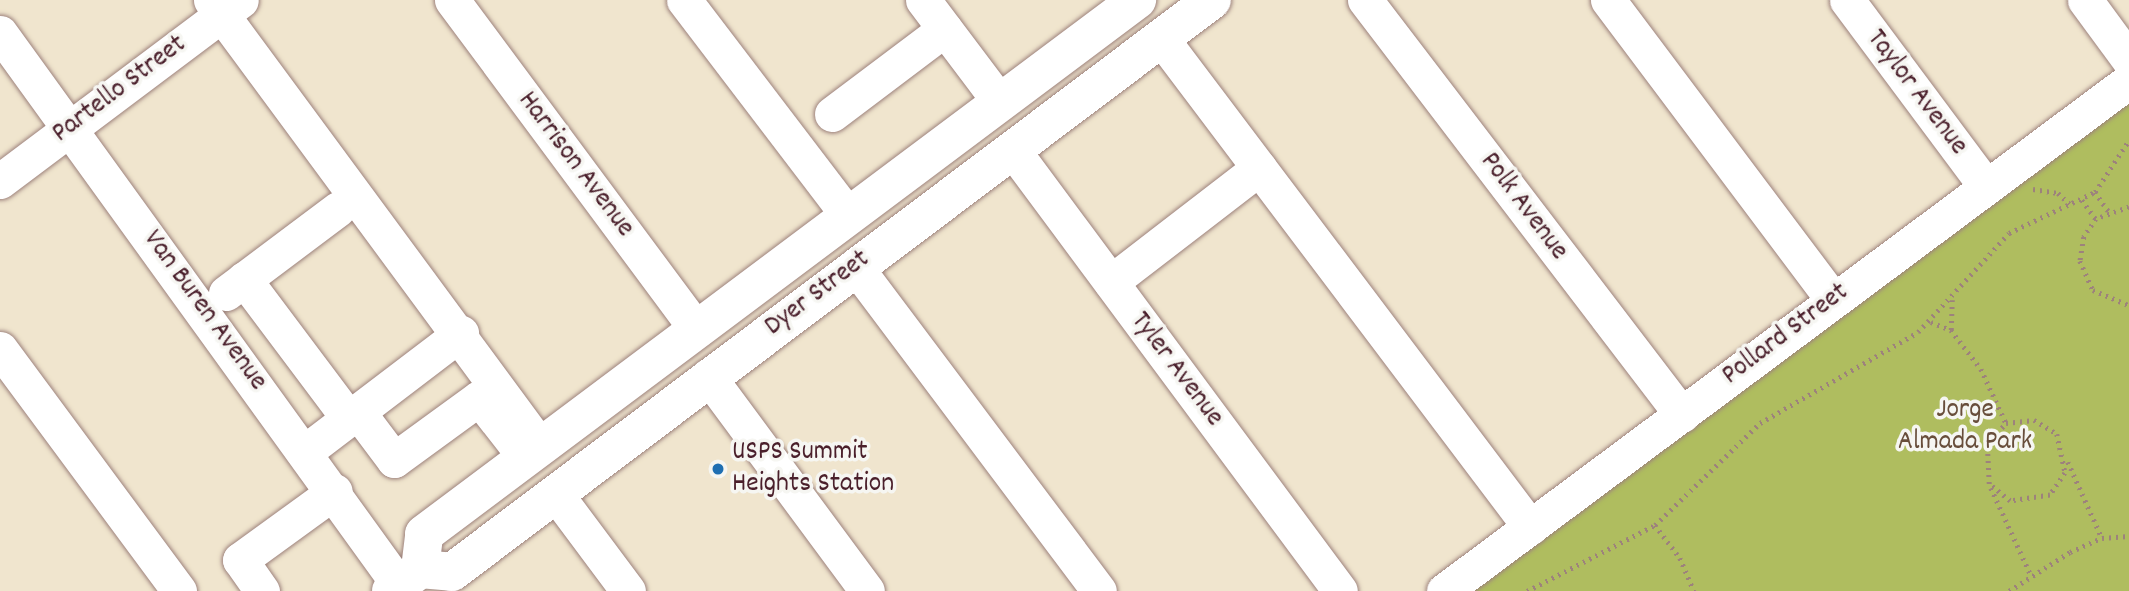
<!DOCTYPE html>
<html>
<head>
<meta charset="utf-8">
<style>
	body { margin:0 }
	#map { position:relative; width:2129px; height:591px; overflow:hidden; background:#f0e5ce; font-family:Dekko,sans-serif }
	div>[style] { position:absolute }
	.green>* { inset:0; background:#afbd5f }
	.path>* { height:4.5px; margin-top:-2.25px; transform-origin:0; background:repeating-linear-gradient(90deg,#9d827c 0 2px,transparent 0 7px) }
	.roads { filter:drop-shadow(0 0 2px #9d827c) drop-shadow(0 0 2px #9d827c) }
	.minor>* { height:35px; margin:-17.5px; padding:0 17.5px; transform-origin:17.5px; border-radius:17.5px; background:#fff }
	.major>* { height:38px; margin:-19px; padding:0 19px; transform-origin:19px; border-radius:19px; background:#fff }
	.dots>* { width:19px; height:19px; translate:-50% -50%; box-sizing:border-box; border:4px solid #f6f6f2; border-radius:50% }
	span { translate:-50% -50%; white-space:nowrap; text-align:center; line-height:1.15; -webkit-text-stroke:7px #f6f6f2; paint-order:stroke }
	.street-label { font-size:28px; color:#4a1f2b }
	.park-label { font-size:28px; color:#684e3b }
	.poi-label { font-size:28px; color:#4a1f2b }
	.left { translate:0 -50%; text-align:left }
</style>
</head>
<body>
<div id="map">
	<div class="green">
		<i style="clip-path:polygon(2129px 100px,2129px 591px,1472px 591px)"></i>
	</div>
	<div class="path">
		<i style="left:2033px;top:189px;width:25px;rotate:9deg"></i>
		<i style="left:2058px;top:193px;width:16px;rotate:43deg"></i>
		<i style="left:2095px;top:192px;width:24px;rotate:55deg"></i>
		<i style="left:2082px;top:200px;width:24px;rotate:54deg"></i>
		<i style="left:2129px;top:207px;width:35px;rotate:160deg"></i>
		<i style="left:2096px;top:219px;width:22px;rotate:124deg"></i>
		<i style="left:2084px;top:237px;width:24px;rotate:99deg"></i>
		<i style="left:2080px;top:261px;width:32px;rotate:66deg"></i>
		<i style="left:2093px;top:290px;width:39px;rotate:23deg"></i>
		<i style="left:1931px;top:322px;width:22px;rotate:22deg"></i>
		<i style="left:1951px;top:330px;width:30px;rotate:-88deg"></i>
		<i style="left:1951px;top:330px;width:49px;rotate:52.4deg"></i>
		<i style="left:1981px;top:369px;width:60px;rotate:65.2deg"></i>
		<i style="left:2006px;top:423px;width:28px;rotate:-6deg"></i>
		<i style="left:2034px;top:420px;width:27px;rotate:31deg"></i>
		<i style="left:2057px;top:434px;width:40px;rotate:78deg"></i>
		<i style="left:2065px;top:473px;width:27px;rotate:124deg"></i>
		<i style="left:2050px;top:495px;width:40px;rotate:171.5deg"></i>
		<i style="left:2010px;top:501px;width:27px;rotate:-141deg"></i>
		<i style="left:1989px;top:484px;width:41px;rotate:-92.8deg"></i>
		<i style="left:1987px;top:443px;width:28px;rotate:-46deg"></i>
		<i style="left:2068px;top:462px;width:83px;rotate:65.9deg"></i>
		<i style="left:1991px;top:488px;width:94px;rotate:65.4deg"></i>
		<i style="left:1655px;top:525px;width:41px;rotate:52.9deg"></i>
		<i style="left:1680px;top:558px;width:36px;rotate:67deg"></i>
		<i style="left:1527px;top:591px;width:144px;rotate:-27.3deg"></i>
		<i style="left:1655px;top:525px;width:146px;rotate:-44.2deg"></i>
		<i style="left:1760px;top:423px;width:182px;rotate:-29.9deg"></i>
		<i style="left:1918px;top:332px;width:134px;rotate:-47.4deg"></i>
		<i style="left:2009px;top:233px;width:95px;rotate:-25.5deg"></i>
		<i style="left:2095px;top:192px;width:62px;rotate:-56.8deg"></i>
		<i style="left:2009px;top:591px;width:72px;rotate:-32.6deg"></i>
		<i style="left:2070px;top:552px;width:35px;rotate:-24deg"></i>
		<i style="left:2102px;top:538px;width:27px;rotate:-4deg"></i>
	</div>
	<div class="roads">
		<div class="minor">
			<i style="left:211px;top:0;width:554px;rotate:53.58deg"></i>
			<i style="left:452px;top:0;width:411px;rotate:53.4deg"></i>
			<i style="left:684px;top:0;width:270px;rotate:52.7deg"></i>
			<i style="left:923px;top:0;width:128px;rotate:53deg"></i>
			<i style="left:1365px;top:0;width:522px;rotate:52.63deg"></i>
			<i style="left:1608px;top:0;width:375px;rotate:53.1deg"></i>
			<i style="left:1847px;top:0;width:231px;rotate:53.3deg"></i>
			<i style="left:2085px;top:0;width:74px;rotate:53.7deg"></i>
			<i style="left:0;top:33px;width:681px;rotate:54.14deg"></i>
			<i style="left:1161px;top:38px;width:613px;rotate:52.96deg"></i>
			<i style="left:832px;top:114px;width:141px;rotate:-37deg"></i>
			<i style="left:1012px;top:149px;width:550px;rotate:53.42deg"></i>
			<i style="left:0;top:181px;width:301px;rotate:-36.9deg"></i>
			<i style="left:855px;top:266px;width:406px;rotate:53.1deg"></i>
			<i style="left:244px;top:279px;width:175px;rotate:53.1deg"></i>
			<i style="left:1111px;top:282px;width:187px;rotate:-37.6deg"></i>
			<i style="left:226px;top:293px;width:140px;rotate:-36.9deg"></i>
			<i style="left:0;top:349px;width:301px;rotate:53.5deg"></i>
			<i style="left:708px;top:376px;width:267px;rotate:53.5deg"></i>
			<i style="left:358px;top:412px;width:60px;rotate:53.1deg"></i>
			<i style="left:394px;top:460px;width:105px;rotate:-36.1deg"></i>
			<i style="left:479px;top:398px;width:65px;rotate:51.9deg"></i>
			<i style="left:306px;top:451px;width:195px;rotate:-37.3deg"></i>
			<i style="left:555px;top:493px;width:122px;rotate:53.3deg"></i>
			<i style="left:262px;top:591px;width:38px;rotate:-125deg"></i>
			<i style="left:240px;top:560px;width:117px;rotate:-36deg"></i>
			<i style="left:1444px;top:591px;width:854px;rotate:-36.67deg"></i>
		</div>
		<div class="major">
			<i style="left:420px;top:569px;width:35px;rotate:-83deg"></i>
			<i style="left:424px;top:534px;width:891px;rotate:-36.83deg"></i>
			<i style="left:391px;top:591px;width:36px;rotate:-37deg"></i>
			<i style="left:420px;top:569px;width:32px;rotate:5deg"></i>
			<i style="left:452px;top:572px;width:951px;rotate:-36.97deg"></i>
		</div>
	</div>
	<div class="dots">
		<i style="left:718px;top:469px;background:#1f6fb2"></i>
	</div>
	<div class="street-label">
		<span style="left:120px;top:90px;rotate:-37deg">Partello Street</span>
		<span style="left:1916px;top:93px;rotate:53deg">Taylor Avenue</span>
		<span style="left:575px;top:165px;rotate:53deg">Harrison Avenue</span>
		<span style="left:1523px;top:207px;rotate:53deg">Polk Avenue</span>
		<span style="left:818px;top:294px;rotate:-37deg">Dyer Street</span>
		<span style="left:204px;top:311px;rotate:54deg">Van Buren Avenue</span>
		<span style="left:1786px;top:335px;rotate:-37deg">Pollard Street</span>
		<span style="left:1176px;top:370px;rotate:53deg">Tyler Avenue</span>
	</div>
	<div class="park-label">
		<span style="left:1965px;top:427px">Jorge<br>Almada Park</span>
	</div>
	<div class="poi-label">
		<span class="left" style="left:732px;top:469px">USPS Summit<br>Heights Station</span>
	</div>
</div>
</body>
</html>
